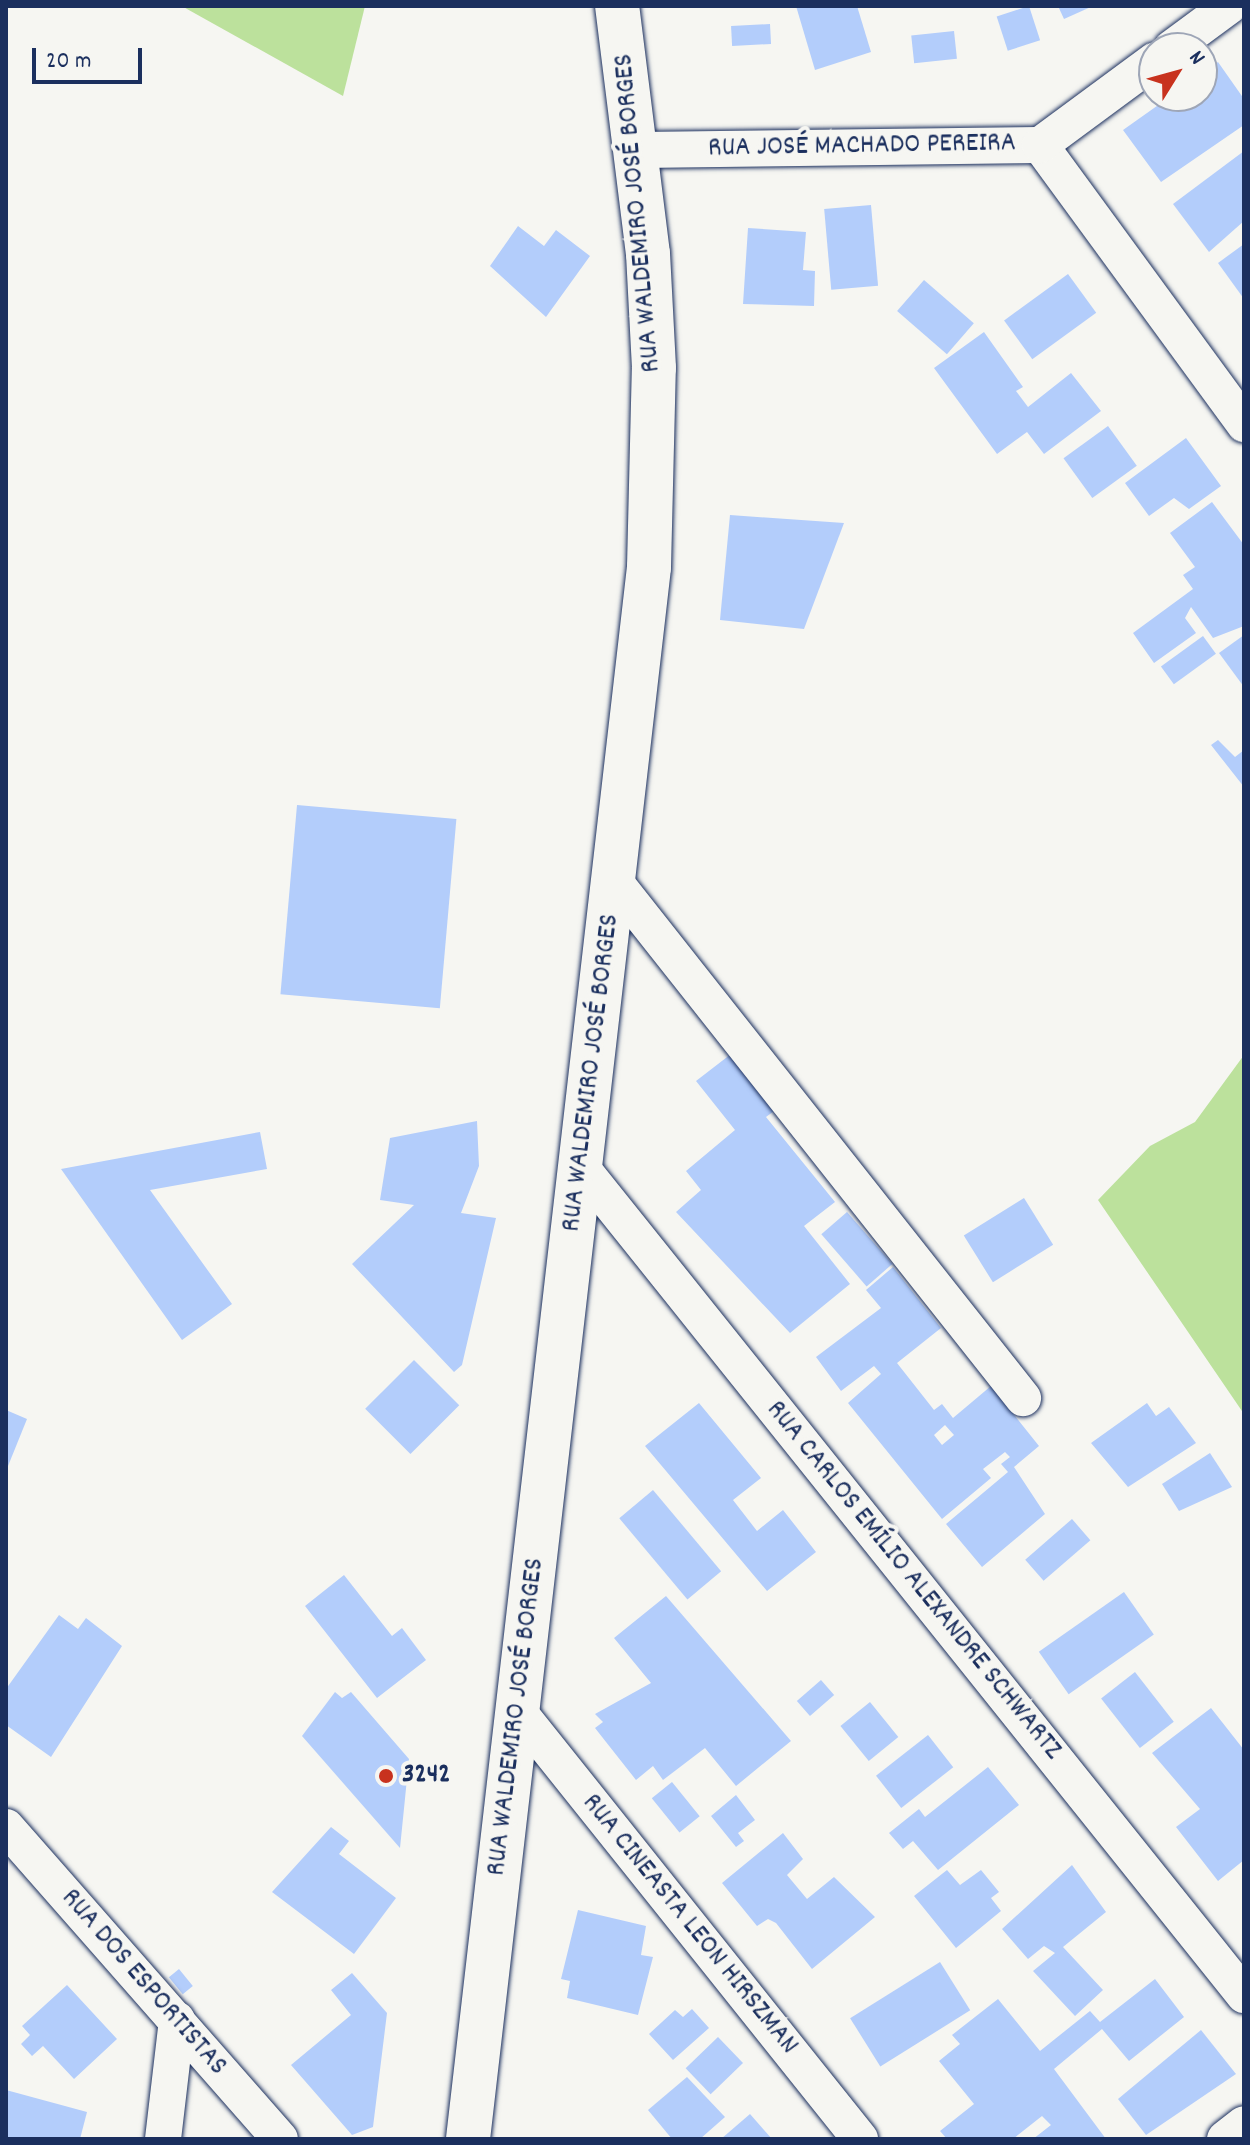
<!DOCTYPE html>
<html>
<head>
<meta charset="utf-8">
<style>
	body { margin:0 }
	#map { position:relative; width:1250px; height:2145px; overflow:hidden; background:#f6f6f2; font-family:Dekko,sans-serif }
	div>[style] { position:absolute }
	.green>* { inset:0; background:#bce19c }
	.building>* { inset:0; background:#b3cdfb; transform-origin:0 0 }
	.roads { filter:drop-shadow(0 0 2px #1b2f5e) drop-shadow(0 0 2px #1b2f5e) }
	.minor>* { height:36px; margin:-18px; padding:0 18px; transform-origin:18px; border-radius:18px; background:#f6f6f2 }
	.major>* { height:44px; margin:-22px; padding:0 22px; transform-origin:22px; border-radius:22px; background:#f6f6f2 }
	.dots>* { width:22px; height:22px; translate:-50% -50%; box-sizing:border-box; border:4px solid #f6f6f2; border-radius:50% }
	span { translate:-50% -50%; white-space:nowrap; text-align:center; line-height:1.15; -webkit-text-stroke:8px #f6f6f2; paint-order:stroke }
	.street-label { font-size:28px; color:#1b2f5e }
	.poi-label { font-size:28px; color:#1b2f5e; font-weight:700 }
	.left { translate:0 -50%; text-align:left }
	.frame { position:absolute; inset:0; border:8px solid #1b2f5e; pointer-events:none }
	.north { position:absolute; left:1138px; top:32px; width:80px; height:80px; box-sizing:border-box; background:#f6f6f2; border:2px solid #9ea6b7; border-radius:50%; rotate:53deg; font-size:22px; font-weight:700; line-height:32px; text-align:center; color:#1b2f5e }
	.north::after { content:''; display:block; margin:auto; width:28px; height:36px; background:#c8321e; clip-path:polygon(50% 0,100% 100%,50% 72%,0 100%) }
	.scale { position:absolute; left:32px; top:48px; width:110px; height:36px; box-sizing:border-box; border:4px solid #1b2f5e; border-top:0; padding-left:10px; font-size:24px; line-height:28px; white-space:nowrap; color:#1b2f5e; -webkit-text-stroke:6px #f6f6f2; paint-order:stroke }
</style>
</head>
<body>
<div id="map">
	<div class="green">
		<i style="clip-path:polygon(182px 6px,365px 6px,343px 96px,187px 9px)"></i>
		<i style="clip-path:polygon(1244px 1055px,1244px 1414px,1098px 1200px,1150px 1146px,1195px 1122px)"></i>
	</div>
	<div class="building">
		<i style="clip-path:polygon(796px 6px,857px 6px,871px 52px,815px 70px)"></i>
		<i style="left:1029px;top:6px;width:36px;height:34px;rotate:72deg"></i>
		<i style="clip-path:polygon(1058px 6px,1093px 6px,1064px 19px)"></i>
		<i style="left:770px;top:24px;width:20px;height:39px;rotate:87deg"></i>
		<i style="left:954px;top:31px;width:28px;height:43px;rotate:84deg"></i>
		<i style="clip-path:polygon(1218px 62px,1244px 99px,1244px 125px,1161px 182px,1123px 130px,1171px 96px,1202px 96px,1202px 73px)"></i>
		<i style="clip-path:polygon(1244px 151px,1244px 221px,1209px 252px,1173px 204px)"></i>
		<i style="left:871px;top:205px;width:81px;height:47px;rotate:85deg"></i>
		<i style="clip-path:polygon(518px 226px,544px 246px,556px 230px,590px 256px,546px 317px,490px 266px)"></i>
		<i style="clip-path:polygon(748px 228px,806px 232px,803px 270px,815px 271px,814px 306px,743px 304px)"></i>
		<i style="clip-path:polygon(1244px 244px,1244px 299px,1218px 263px)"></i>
		<i style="left:1068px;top:274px;width:48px;height:79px;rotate:54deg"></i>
		<i style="left:924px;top:280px;width:66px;height:41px;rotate:41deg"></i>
		<i style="clip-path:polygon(984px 332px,1023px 387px,1016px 391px,1028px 407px,1071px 373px,1101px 411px,1044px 454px,1027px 432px,997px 454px,934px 368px)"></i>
		<i style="left:1108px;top:426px;width:49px;height:55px;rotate:54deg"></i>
		<i style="clip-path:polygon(1186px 438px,1221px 486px,1189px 509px,1174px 498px,1149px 516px,1125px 483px)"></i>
		<i style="clip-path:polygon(1212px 502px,1244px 545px,1244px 626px,1213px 638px,1191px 607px,1185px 618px,1196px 633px,1154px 663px,1133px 633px,1193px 589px,1183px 575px,1195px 567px,1170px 533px)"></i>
		<i style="clip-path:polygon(730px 515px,844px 523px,804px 629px,720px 620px)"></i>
		<i style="clip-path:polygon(1244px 635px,1244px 687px,1219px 653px)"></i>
		<i style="left:1203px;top:636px;width:22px;height:52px;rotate:54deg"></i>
		<i style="clip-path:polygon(1218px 740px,1235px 757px,1244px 750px,1244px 787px,1211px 745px)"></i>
		<i style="left:297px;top:805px;width:160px;height:190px;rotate:5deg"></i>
		<i style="clip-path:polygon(731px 1054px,774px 1111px,766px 1117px,835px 1202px,804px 1226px,850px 1284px,790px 1333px,676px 1212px,701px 1190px,686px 1171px,735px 1130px,696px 1081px)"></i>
		<i style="clip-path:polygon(477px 1121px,479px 1166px,461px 1213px,496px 1218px,462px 1365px,454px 1372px,352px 1264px,414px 1205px,380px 1200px,390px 1138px)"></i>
		<i style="clip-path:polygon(260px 1132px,267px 1169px,150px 1190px,232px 1304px,182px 1340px,61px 1169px)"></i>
		<i style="left:1024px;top:1198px;width:55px;height:71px;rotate:58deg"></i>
		<i style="left:847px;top:1212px;width:69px;height:34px;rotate:49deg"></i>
		<i style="clip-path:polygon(evenodd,893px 1267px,941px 1328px,897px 1363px,934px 1410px,942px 1404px,953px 1418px,991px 1386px,1039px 1446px,1014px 1467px,1045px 1514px,982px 1567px,946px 1524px,1008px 1472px,1001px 1464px,1010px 1457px,1005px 1452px,983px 1469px,991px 1478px,942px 1519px,848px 1403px,881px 1374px,874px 1366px,841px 1391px,816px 1357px,881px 1308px,866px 1290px,893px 1267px,945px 1425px,954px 1435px,942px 1445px,934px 1435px,945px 1425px)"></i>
		<i style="left:414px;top:1360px;width:64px;height:69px;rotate:45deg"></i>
		<i style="clip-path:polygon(699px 1403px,761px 1478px,733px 1500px,757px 1531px,783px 1510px,816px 1552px,767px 1591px,645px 1446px)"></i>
		<i style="clip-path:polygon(1147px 1403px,1156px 1416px,1169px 1407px,1196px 1443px,1128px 1487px,1091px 1443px)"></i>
		<i style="clip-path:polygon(6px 1410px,27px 1419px,6px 1471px)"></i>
		<i style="clip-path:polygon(1210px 1453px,1232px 1487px,1179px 1511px,1162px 1484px)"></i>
		<i style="left:653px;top:1490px;width:106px;height:44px;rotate:50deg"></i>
		<i style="left:1072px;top:1519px;width:28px;height:62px;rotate:49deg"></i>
		<i style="clip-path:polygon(344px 1575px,392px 1636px,402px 1628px,426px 1660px,377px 1698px,305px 1606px)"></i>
		<i style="left:1124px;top:1592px;width:52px;height:104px;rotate:55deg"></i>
		<i style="clip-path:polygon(666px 1596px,791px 1741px,736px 1786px,705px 1748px,663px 1780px,653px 1766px,636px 1780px,595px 1728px,603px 1722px,595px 1714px,651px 1683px,614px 1638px)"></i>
		<i style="clip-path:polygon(59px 1615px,78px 1629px,86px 1618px,122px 1646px,51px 1757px,6px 1725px,6px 1689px)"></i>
		<i style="left:1135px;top:1672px;width:63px;height:43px;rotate:52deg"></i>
		<i style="left:821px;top:1680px;width:20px;height:32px;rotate:49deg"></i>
		<i style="clip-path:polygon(335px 1692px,342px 1698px,351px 1692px,409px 1759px,400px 1848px,302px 1736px)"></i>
		<i style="left:870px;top:1702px;width:45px;height:38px;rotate:51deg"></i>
		<i style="clip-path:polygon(1211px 1708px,1244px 1750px,1244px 1860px,1218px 1881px,1176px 1827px,1200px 1809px,1152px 1753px)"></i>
		<i style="left:928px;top:1735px;width:41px;height:66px;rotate:52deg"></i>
		<i style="clip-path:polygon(988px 1767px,1019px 1805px,938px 1870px,913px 1841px,903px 1849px,889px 1833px,919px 1809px,925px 1817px)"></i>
		<i style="left:672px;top:1782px;width:44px;height:26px;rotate:51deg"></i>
		<i style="clip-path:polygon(736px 1795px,755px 1820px,738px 1833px,744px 1841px,736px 1847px,711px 1816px)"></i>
		<i style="clip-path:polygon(331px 1827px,349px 1841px,339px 1854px,396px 1898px,354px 1954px,272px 1892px)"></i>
		<i style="clip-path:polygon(783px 1833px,803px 1859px,787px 1875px,807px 1899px,834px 1877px,875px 1917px,812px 1969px,776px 1923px,768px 1919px,757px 1926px,722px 1883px)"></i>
		<i style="clip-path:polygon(1072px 1865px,1106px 1912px,1063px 1947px,1103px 1990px,1075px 2016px,1033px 1971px,1055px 1953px,1044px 1946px,1028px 1959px,1002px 1929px)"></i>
		<i style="clip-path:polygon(947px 1870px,960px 1885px,981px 1870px,999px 1892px,991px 1898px,1001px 1911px,956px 1948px,914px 1896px)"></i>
		<i style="clip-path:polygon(578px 1910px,646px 1926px,641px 1955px,653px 1957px,638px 2015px,567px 1998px,570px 1981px,561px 1979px)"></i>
		<i style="left:940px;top:1962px;width:57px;height:106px;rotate:58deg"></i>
		<i style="left:179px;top:1969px;width:22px;height:13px;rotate:51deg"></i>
		<i style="clip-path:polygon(352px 1973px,387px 2013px,373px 2127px,352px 2135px,291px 2065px,351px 2015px,331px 1990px)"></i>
		<i style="clip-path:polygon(1155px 1979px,1184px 2017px,1129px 2061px,1102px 2029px,1054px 2069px,1106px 2139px,1033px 2139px,1051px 2125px,1042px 2116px,1013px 2139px,947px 2139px,940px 2131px,974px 2104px,939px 2061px,960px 2044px,952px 2035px,998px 1999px,1040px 2051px,1090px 2011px,1100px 2022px)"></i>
		<i style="clip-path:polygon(67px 1985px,117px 2039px,74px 2079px,43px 2046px,32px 2056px,21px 2044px,30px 2035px,22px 2026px)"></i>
		<i style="clip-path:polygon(692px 2009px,709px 2028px,673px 2060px,649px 2034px,675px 2010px,683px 2017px)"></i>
		<i style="clip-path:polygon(1201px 2030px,1236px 2074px,1146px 2135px,1118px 2099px)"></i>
		<i style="left:718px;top:2037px;width:36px;height:45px;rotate:46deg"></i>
		<i style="clip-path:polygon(687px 2077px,725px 2117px,700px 2139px,672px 2139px,648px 2110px)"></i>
		<i style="clip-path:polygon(6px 2090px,87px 2112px,80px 2139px,6px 2139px)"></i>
		<i style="clip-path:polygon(750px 2114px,772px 2139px,721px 2139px)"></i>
	</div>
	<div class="roads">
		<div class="minor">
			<i style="left:1172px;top:48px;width:71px;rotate:-36.4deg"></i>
			<i style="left:1040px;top:145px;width:346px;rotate:53.8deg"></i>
			<i style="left:638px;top:150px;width:402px;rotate:-0.7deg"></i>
			<i style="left:1040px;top:145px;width:142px;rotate:-36.4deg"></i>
			<i style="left:615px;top:882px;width:658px;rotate:51.67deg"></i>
			<i style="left:581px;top:1167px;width:1061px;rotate:51.31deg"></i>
			<i style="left:518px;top:1711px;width:548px;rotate:51.37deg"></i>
			<i style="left:6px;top:1827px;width:415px;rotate:48.7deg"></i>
			<i style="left:163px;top:2139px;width:120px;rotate:-83.3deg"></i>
			<i style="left:1225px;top:2139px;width:24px;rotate:-38deg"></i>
		</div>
		<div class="major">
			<i style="left:468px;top:2139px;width:1582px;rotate:-83.43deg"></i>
			<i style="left:649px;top:567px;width:199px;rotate:-88.6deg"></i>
			<i style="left:654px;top:368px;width:114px;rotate:-93deg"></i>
			<i style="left:648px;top:254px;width:250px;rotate:-97.1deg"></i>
		</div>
	</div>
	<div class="dots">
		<i style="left:386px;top:1776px;background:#c8321e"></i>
	</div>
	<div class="street-label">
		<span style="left:862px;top:147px;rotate:-1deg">RUA JOSÉ MACHADO PEREIRA</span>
		<span style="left:639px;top:213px;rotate:-95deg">RUA WALDEMIRO JOSÉ BORGES</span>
		<span style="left:592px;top:1073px;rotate:-83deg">RUA WALDEMIRO JOSÉ BORGES</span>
		<span style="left:913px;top:1581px;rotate:51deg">RUA CARLOS EMÍLIO ALEXANDRE SCHWARTZ</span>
		<span style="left:517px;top:1717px;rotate:-83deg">RUA WALDEMIRO JOSÉ BORGES</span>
		<span style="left:689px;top:1925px;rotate:51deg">RUA CINEASTA LEON HIRSZMAN</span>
		<span style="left:143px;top:1983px;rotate:49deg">RUA DOS ESPORTISTAS</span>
	</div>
	<div class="poi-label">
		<span class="left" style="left:402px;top:1776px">3242</span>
	</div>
	<div class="frame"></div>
	<div class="north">N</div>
	<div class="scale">20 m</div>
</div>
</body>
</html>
